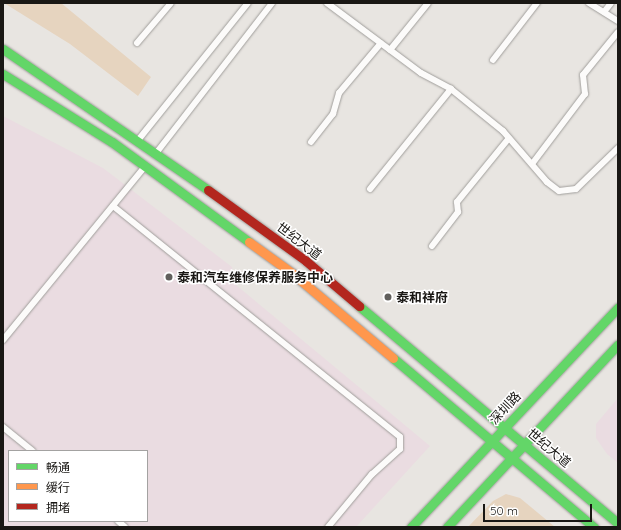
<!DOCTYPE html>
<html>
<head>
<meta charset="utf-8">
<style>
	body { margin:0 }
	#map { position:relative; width:621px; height:530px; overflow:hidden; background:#e8e5e1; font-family:Quicksand,"Noto Sans SC",sans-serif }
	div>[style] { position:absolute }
	.industrial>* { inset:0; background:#eadce1 }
	.green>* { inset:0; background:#e6d4bf }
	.roads { filter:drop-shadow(0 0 1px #a09e9b) drop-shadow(0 0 1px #a09e9b) }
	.lane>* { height:6px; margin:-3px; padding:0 3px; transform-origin:3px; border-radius:3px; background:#fcfbfa }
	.fast>* { height:9px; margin:-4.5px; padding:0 4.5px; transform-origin:4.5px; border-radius:4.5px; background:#63d668 }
	.slow>* { height:9px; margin:-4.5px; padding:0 4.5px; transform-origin:4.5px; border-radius:4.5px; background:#ff974d }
	.jam>* { height:9px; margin:-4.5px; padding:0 4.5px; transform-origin:4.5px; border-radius:4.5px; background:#b3261e }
	.dots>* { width:11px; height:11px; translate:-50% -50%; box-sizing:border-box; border:2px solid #fff; border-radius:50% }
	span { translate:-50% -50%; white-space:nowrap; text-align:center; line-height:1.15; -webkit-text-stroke:3px #fff; paint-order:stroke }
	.street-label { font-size:13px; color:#191714 }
	.poi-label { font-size:13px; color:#191714; font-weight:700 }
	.left { translate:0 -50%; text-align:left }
	.frame { position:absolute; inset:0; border:4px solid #191714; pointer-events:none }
	.legend { position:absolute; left:8px; top:450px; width:140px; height:72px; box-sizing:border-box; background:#fff; border:1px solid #a3a2a1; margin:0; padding:5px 7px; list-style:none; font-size:12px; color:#191714 }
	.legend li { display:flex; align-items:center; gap:8px; height:20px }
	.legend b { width:20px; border:1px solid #a3a2a1 }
	.scale { position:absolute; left:483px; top:504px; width:109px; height:18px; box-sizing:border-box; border:2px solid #191714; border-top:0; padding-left:5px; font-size:12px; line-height:14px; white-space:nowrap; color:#191714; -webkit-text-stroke:3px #fff; paint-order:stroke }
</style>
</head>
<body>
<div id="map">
	<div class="industrial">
		<i style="clip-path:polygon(evenodd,3px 116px,103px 168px,232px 267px,236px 285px,430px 446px,356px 527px,3px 527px,3px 116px,9px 451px,147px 451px,147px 521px,9px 521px,9px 451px)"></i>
		<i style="clip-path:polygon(618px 398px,618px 463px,607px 454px,596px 438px,596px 424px)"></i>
	</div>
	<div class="green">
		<i style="clip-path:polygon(4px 3px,61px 3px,151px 77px,138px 96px,70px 44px)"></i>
		<i style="clip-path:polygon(506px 494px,520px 498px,555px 527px,468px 527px,493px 501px)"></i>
	</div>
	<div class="roads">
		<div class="lane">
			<i style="left:327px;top:3px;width:117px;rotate:36.7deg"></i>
			<i style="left:421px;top:73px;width:34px;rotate:28deg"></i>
			<i style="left:451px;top:89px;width:67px;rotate:38.9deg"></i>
			<i style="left:503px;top:131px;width:67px;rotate:49.2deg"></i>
			<i style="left:547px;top:182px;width:15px;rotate:37deg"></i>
			<i style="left:559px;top:191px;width:17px;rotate:-7deg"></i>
			<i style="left:576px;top:189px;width:59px;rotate:-44.3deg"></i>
			<i style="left:589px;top:3px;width:34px;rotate:32deg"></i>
			<i style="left:604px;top:12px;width:11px;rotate:-52deg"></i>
			<i style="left:137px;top:43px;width:52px;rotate:-49.6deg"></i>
			<i style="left:390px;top:50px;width:60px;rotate:-51deg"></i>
			<i style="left:493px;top:60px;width:72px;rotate:-52.3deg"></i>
			<i style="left:139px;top:139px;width:174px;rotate:-51.3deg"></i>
			<i style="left:311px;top:142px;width:36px;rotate:-52deg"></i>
			<i style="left:333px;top:114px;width:22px;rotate:-74deg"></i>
			<i style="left:339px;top:93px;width:65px;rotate:-50deg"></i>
			<i style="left:157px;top:152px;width:188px;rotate:-52.3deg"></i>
			<i style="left:532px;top:164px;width:88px;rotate:-52.9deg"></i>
			<i style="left:585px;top:94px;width:19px;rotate:-96deg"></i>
			<i style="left:583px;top:75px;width:55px;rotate:-50.9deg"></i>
			<i style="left:370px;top:189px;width:129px;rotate:-51deg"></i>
			<i style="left:113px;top:206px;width:368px;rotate:38.8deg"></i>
			<i style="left:400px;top:437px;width:12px;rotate:90deg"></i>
			<i style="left:400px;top:449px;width:38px;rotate:138deg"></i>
			<i style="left:372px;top:474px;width:69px;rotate:129.7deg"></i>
			<i style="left:432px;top:246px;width:43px;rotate:-52.6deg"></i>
			<i style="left:458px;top:212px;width:10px;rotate:-96deg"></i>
			<i style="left:457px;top:202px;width:82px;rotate:-50.9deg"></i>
			<i style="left:3px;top:340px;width:222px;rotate:-50.7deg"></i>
			<i style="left:3px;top:427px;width:38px;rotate:39deg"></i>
			<i style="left:118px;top:521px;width:9px;rotate:41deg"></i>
		</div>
		<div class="fast">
			<i style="left:3px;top:49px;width:249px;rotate:34.5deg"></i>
			<i style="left:3px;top:74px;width:128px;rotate:32deg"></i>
			<i style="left:112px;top:142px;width:170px;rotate:36.1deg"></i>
			<i style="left:359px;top:306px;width:338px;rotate:40deg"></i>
			<i style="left:393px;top:358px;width:263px;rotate:40.1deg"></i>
			<i style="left:411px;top:527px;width:302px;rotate:-46.7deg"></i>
			<i style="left:447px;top:527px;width:250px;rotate:-46.9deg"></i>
		</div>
		<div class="slow">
			<i style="left:249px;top:242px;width:53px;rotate:35.8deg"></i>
			<i style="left:292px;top:273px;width:132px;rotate:40.1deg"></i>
		</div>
		<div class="jam">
			<i style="left:208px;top:190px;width:121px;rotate:35.9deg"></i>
			<i style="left:306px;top:261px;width:70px;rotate:40.3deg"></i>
		</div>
	</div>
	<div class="dots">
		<i style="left:169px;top:277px;background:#615f5c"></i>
		<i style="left:388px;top:297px;background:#615f5c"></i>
	</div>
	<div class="street-label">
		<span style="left:299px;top:241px;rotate:37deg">世纪大道</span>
		<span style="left:505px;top:408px;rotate:-47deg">深圳路</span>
		<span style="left:549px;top:448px;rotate:40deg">世纪大道</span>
	</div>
	<div class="poi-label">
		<span class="left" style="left:177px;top:277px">泰和汽车维修保养服务中心</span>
		<span class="left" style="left:396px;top:297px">泰和祥府</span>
	</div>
	<div class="frame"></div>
	<ul class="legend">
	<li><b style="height:5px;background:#63d668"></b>畅通</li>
	<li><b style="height:5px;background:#ff974d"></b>缓行</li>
	<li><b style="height:5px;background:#b3261e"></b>拥堵</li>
	</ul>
	<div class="scale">50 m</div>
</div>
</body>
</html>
